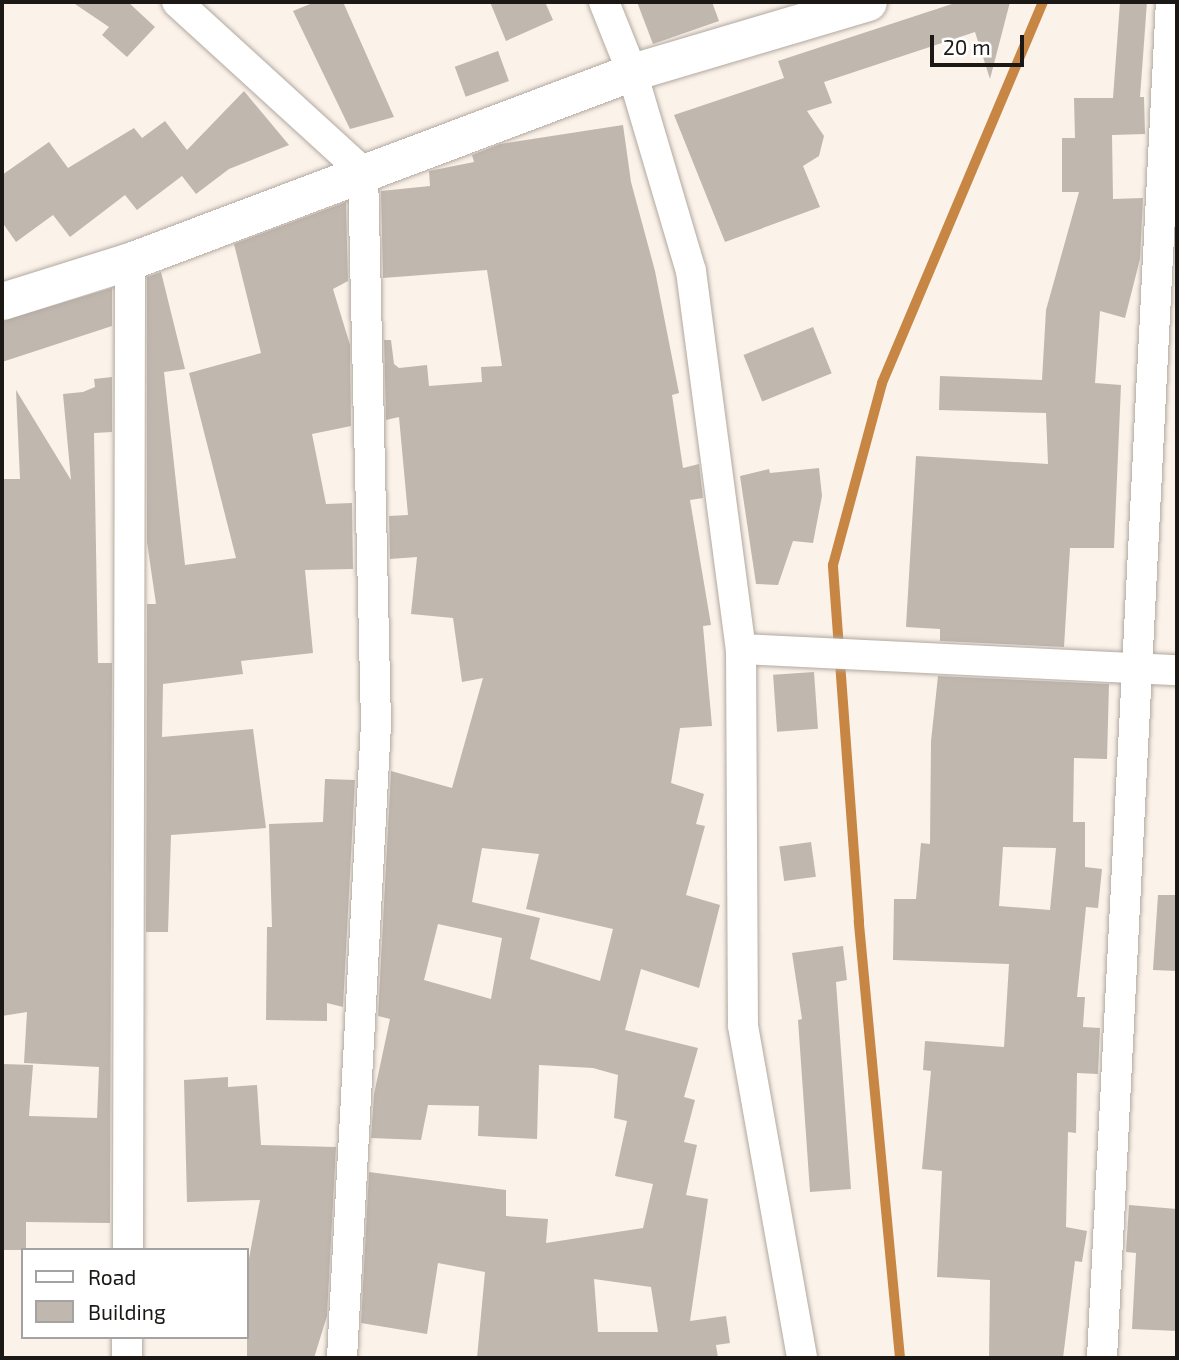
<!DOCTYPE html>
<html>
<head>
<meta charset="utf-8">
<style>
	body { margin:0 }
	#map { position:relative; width:1179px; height:1360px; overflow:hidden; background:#fbf2e9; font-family:"Exo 2",sans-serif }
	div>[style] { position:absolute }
	.stream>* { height:10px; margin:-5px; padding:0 5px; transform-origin:5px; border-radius:5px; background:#c88644 }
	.building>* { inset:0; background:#c0b7af; transform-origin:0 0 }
	.roads { filter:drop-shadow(0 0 2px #b1a8a0) drop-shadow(0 0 2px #b1a8a0) }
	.minor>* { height:30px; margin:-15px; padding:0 15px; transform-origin:15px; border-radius:15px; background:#fff }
	.tertiary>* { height:37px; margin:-18.5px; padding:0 18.5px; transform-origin:18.5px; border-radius:18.5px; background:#fff }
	span { translate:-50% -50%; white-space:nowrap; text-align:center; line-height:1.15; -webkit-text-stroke:5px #fff; paint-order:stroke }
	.frame { position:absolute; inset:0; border:4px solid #1b1815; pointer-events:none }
	.legend { position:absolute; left:21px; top:1248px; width:228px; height:91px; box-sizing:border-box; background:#fff; border:2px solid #a4a3a1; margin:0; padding:9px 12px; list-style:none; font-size:21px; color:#1b1815 }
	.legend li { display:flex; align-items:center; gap:14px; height:35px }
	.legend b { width:35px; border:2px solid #a4a3a1 }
	.scale { position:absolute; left:930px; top:35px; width:94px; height:32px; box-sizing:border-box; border:4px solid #1b1815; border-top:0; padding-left:9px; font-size:21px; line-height:24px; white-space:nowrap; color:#1b1815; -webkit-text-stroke:5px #fff; paint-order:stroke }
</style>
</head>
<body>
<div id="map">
	<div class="stream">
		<i style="left:900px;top:1358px;width:439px;rotate:-95.4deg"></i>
		<i style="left:859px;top:921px;width:357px;rotate:-94.2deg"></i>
		<i style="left:833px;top:565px;width:188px;rotate:-74.9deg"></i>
		<i style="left:882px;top:383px;width:414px;rotate:-67.1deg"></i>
	</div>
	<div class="building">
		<i style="clip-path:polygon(72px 2px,128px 2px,155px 27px,127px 57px,102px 35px,109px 27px)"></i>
		<i style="clip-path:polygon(315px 2px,343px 2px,394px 117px,350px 129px,293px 11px)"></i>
		<i style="clip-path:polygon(490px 2px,545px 2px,553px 20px,506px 41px)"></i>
		<i style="clip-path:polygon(637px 2px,712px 2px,719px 21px,653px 44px)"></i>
		<i style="clip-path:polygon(958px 2px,1010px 2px,990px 79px,975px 32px,824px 82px,832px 103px,807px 111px,824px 136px,819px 156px,803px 166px,820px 207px,725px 242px,674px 115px,784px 78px,778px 61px)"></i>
		<i style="clip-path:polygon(1120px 2px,1147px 2px,1140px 97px,1144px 97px,1145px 134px,1112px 135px,1113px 199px,1143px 198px,1140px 259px,1125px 318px,1100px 311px,1095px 383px,1121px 385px,1114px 548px,1070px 548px,1064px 647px,940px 641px,940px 629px,906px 627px,916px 456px,1048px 464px,1046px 413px,939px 410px,940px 376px,1042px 380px,1046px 310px,1079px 192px,1062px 192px,1062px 138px,1075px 138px,1074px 98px,1113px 98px)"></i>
		<i style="left:498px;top:51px;width:32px;height:46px;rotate:70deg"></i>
		<i style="clip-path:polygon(244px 91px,289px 145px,229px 169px,196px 194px,182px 176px,137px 210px,125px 195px,70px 237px,53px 215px,16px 242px,2px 222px,2px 175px,49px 142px,68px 168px,134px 128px,142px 138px,165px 121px,187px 150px)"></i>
		<i style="clip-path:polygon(evenodd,623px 125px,631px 182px,655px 271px,679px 393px,672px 395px,683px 468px,699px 464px,703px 498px,690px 500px,711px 625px,703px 626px,712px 726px,680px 728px,671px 783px,704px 794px,696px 824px,705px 826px,686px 895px,720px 905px,699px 988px,641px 969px,625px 1030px,698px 1048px,684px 1097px,695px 1100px,684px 1142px,697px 1145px,686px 1195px,708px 1199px,690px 1321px,726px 1316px,730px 1343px,716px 1345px,718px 1358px,477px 1358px,485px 1272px,438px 1263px,427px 1334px,361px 1323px,369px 1172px,506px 1190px,506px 1216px,548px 1219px,546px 1243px,643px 1228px,653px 1184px,615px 1176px,627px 1121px,614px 1118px,618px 1075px,593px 1068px,539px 1065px,537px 1139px,478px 1136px,479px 1106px,428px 1105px,421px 1140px,371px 1138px,374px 1094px,390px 1019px,378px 1016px,391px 771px,452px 788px,483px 678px,462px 682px,453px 618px,411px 614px,417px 557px,390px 559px,389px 516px,408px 515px,399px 417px,386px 420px,384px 340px,391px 340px,394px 364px,399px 368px,427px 365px,429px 386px,482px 382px,481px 367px,502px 366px,487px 270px,383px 278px,381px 191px,430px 186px,429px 171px,474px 162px,472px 155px,500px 144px,623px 125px,482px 848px,539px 854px,526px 909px,613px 929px,600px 981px,530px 959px,540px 918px,472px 902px,482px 848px,623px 125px,438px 924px,502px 938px,491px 999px,424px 980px,438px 924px,623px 125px,594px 1279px,651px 1287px,658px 1332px,598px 1332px,594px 1279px)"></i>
		<i style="clip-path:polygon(346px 202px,348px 281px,333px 289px,350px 345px,351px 426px,312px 434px,326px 504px,352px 503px,353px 569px,305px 570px,313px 653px,241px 661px,243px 674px,163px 684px,162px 737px,253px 729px,266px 828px,171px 835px,168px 932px,146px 932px,147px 604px,156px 604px,147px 542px,147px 277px,161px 272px,185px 369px,164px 372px,185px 565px,236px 558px,189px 373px,261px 353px,234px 244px)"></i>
		<i style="clip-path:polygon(112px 288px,112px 326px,2px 362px,2px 321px)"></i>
		<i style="left:813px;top:327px;width:50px;height:75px;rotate:68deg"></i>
		<i style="clip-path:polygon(112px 377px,112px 432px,94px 433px,98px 663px,112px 663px,110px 1223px,26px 1222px,26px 1250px,2px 1250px,2px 1064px,33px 1065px,29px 1116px,97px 1118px,99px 1067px,24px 1063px,27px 1012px,2px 1016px,2px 479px,20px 479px,16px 390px,71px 480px,63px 394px,83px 392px,95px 387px,94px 379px)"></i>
		<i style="clip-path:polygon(819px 468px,822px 496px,813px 543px,793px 541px,778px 585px,756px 584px,740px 476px,769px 469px,770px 473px)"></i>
		<i style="left:814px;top:672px;width:57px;height:41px;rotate:86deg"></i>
		<i style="clip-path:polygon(evenodd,938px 676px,1109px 684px,1107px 759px,1074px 758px,1073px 822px,1085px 822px,1085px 867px,1102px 869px,1098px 908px,1086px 907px,1077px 997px,1085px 997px,1083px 1027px,1100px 1028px,1098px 1074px,1077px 1073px,1076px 1133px,1068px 1132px,1066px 1227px,1087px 1231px,1082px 1262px,1075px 1261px,1063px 1358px,989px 1358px,990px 1280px,937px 1277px,942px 1171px,922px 1169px,931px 1071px,923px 1070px,925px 1041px,1004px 1047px,1009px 964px,893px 960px,894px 899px,916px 899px,921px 843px,930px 844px,931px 741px,938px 676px,1003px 847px,1056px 848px,1050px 910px,999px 906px,1003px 847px)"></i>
		<i style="clip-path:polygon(325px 779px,355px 780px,343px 1007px,327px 1003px,327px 1021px,266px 1020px,267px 927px,272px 927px,269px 824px,323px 822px)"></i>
		<i style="left:811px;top:842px;width:35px;height:32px;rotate:82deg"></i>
		<i style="clip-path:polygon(1158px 895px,1177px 895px,1177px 971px,1153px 970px)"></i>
		<i style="clip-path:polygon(843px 946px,847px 980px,836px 982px,851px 1189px,810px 1192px,798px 1020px,802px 1019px,792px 953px)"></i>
		<i style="clip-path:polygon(228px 1077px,228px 1087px,257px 1085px,261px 1145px,336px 1147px,327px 1316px,314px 1358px,247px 1358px,247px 1269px,260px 1200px,187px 1202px,184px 1080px)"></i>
		<i style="clip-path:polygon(1129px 1205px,1177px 1209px,1177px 1331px,1132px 1329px,1136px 1253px,1126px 1252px)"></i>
	</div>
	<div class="roads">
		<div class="minor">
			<i style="left:177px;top:2px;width:252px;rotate:42.4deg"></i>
			<i style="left:363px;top:172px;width:552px;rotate:88.65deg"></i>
			<i style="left:376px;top:724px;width:635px;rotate:93.07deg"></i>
			<i style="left:604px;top:2px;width:75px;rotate:68.2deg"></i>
			<i style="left:632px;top:72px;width:208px;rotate:73.5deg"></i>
			<i style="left:691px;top:271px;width:381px;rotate:82.5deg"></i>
			<i style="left:741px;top:649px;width:377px;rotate:89.7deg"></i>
			<i style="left:743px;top:1026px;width:337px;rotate:79.9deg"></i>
			<i style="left:741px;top:649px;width:437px;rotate:2.8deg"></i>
			<i style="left:128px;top:1250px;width:989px;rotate:-89.88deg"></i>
			<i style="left:127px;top:1358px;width:21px;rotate:-90deg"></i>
			<i style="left:1102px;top:1358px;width:1358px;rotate:-87.09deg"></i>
		</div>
		<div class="tertiary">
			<i style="left:2px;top:301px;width:134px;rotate:-17.4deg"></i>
			<i style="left:130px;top:261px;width:536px;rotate:-20.63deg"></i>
			<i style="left:632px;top:72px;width:246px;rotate:-16.5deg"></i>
		</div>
	</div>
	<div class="frame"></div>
	<ul class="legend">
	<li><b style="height:9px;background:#fff"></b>Road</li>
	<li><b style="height:19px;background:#c0b7af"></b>Building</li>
	</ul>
	<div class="scale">20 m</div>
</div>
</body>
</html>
